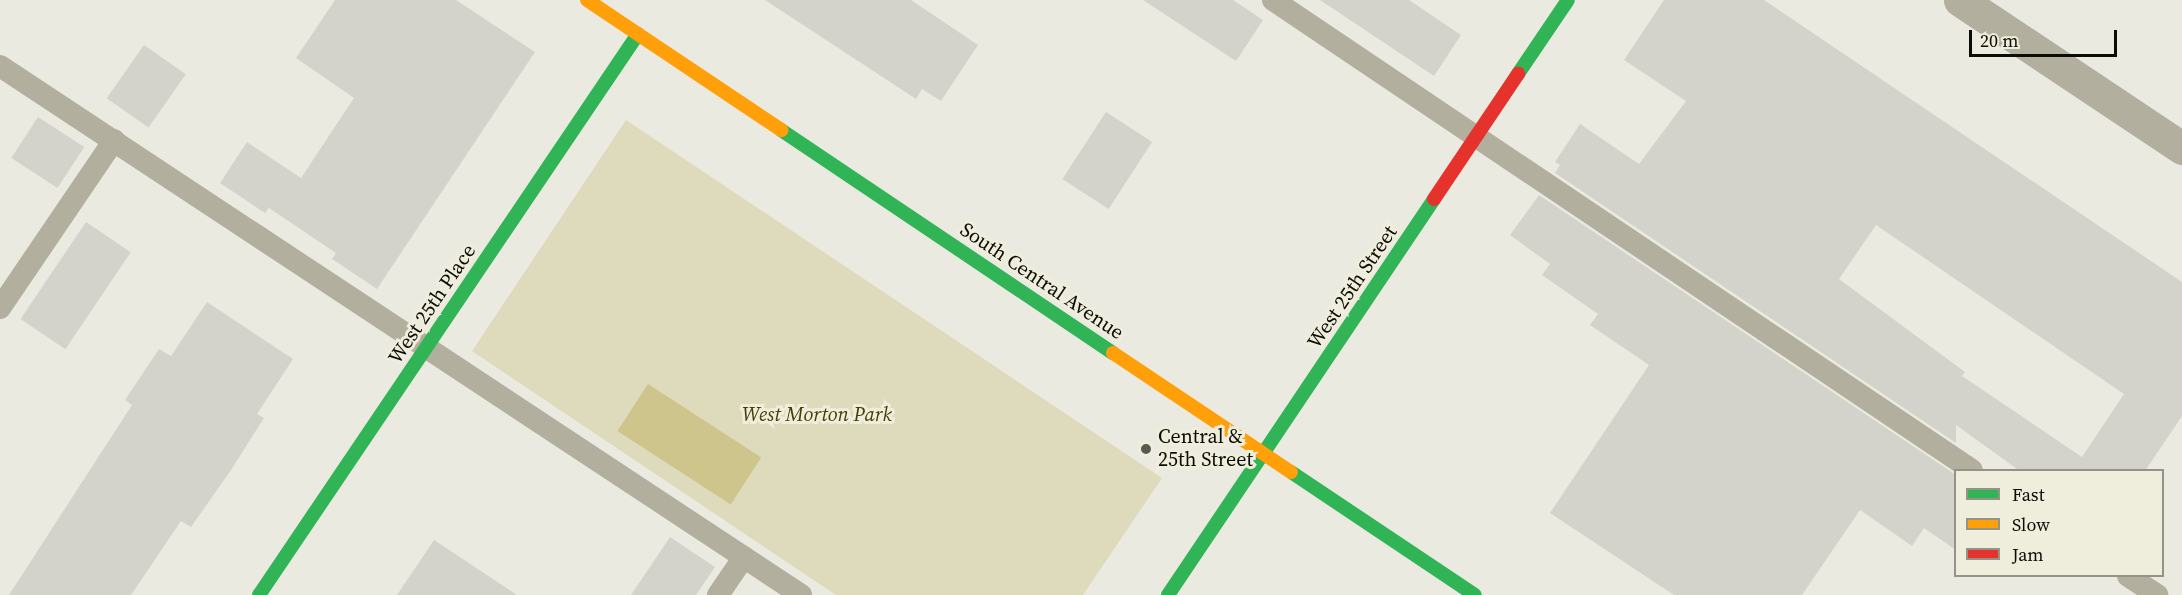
<!DOCTYPE html>
<html>
<head>
<meta charset="utf-8">
<style>
	body { margin:0 }
	#map { position:relative; width:2182px; height:595px; overflow:hidden; background:#ebeae0; font-family:"Source Serif 4",serif }
	div>[style] { position:absolute }
	.green>* { inset:0; background:#dedabc }
	.water>* { inset:0; background:#cec58d; transform-origin:0 0 }
	.building>* { inset:0; background:#d4d3cb; transform-origin:0 0 }
	.lane>* { height:22px; margin:-11px; padding:0 11px; transform-origin:11px; border-radius:11px; background:#b2af9f }
	.street>* { height:33px; margin:-16.5px; padding:0 16.5px; transform-origin:16.5px; border-radius:16.5px; background:#b2af9f }
	.fast>* { height:14px; margin:-7px; padding:0 7px; transform-origin:7px; border-radius:7px; background:#30b455 }
	.slow>* { height:14px; margin:-7px; padding:0 7px; transform-origin:7px; border-radius:7px; background:#ff9f0a }
	.jam>* { height:14px; margin:-7px; padding:0 7px; transform-origin:7px; border-radius:7px; background:#e5322d }
	.dots>* { width:16px; height:16px; translate:-50% -50%; box-sizing:border-box; border:3px solid #efeddc; border-radius:50% }
	span { translate:-50% -50%; white-space:nowrap; text-align:center; line-height:1.15; -webkit-text-stroke:6px #efeddc; paint-order:stroke }
	.street-label { font-size:20px; color:#0c0c07 }
	.park-label { font-size:20px; color:#463d00; font-style:italic }
	.poi-label { font-size:20px; color:#0c0c07 }
	.left { translate:0 -50%; text-align:left }
	.legend { position:absolute; left:1954px; top:469px; width:210px; height:108px; box-sizing:border-box; background:#efeddc; border:2px solid #949387; margin:0; padding:8px 10px; list-style:none; font-size:18px; color:#0c0c07 }
	.legend li { display:flex; align-items:center; gap:12px; height:30px }
	.legend b { width:30px; border:2px solid #949387 }
	.scale { position:absolute; left:1969px; top:30px; width:148px; height:27px; box-sizing:border-box; border:3px solid #0c0c07; border-top:0; padding-left:8px; font-size:18px; line-height:21px; white-space:nowrap; color:#0c0c07; -webkit-text-stroke:4px #efeddc; paint-order:stroke }
</style>
</head>
<body>
<div id="map">
	<div class="green">
		<i style="clip-path:polygon(626px 120px,1162px 478px,1083px 595px,836px 595px,472px 351px)"></i>
	</div>
	<div class="water">
		<i style="left:648px;top:384px;width:135px;height:56px;rotate:33deg"></i>
	</div>
	<div class="building">
		<i style="clip-path:polygon(335px 0,456px 0,535px 52px,377px 289px,332px 259px,336px 253px,269px 208px,265px 213px,220px 183px,247px 142px,301px 178px,354px 98px,296px 58px)"></i>
		<i style="clip-path:polygon(765px 0,911px 0,978px 45px,941px 101px,922px 89px,916px 99px)"></i>
		<i style="clip-path:polygon(1143px 0,1233px 0,1263px 20px,1236px 61px)"></i>
		<i style="clip-path:polygon(1320px 0,1409px 0,1461px 35px,1434px 76px)"></i>
		<i style="clip-path:polygon(evenodd,1664px 0,1764px 0,2182px 282px,2182px 416px,2145px 471px,2020px 471px,1956px 425px,1956px 443px,1555px 173px,1560px 165px,1555px 162px,1580px 124px,1639px 164px,1686px 101px,1624px 60px,1664px 0,1876px 225px,2124px 394px,2082px 457px,1962px 376px,1965px 372px,1839px 279px,1876px 225px)"></i>
		<i style="left:144px;top:45px;width:51px;height:65px;rotate:35deg"></i>
		<i style="left:1106px;top:112px;width:55px;height:80px;rotate:33deg"></i>
		<i style="left:38px;top:117px;width:55px;height:49px;rotate:33deg"></i>
		<i style="clip-path:polygon(1539px 195px,1956px 475px,1956px 550px,1924px 528px,1912px 546px,1860px 510px,1802px 595px,1674px 595px,1550px 513px,1649px 365px,1590px 325px,1598px 314px,1542px 275px,1550px 264px,1510px 235px)"></i>
		<i style="left:86px;top:222px;width:54px;height:117px;rotate:34deg"></i>
		<i style="clip-path:polygon(207px 302px,293px 359px,257px 414px,264px 418px,231px 470px,191px 527px,181px 521px,131px 595px,9px 595px,132px 405px,125px 400px,159px 349px,171px 356px)"></i>
		<i style="clip-path:polygon(670px 537px,715px 567px,696px 595px,631px 595px)"></i>
		<i style="clip-path:polygon(434px 540px,517px 595px,397px 595px)"></i>
	</div>
	<div class="lane">
		<i style="left:1273px;top:0;width:842px;rotate:33.92deg"></i>
		<i style="left:0;top:66px;width:960px;rotate:33.44deg"></i>
		<i style="left:0;top:308px;width:203px;rotate:-55.8deg"></i>
		<i style="left:2128px;top:576px;width:35px;rotate:33deg"></i>
		<i style="left:718px;top:595px;width:46px;rotate:-55.6deg"></i>
	</div>
	<div class="street">
		<i style="left:1960px;top:0;width:267px;rotate:33.7deg"></i>
	</div>
	<div class="fast">
		<i style="left:1518px;top:74px;width:89px;rotate:-56deg"></i>
		<i style="left:781px;top:130px;width:400px;rotate:33.9deg"></i>
		<i style="left:1291px;top:472px;width:221px;rotate:33.8deg"></i>
		<i style="left:259px;top:595px;width:677px;rotate:-55.96deg"></i>
		<i style="left:1168px;top:595px;width:477px;rotate:-56.1deg"></i>
	</div>
	<div class="slow">
		<i style="left:587px;top:0;width:234px;rotate:33.8deg"></i>
		<i style="left:1113px;top:353px;width:214px;rotate:33.8deg"></i>
	</div>
	<div class="jam">
		<i style="left:1434px;top:199px;width:151px;rotate:-56.1deg"></i>
	</div>
	<div class="dots">
		<i style="left:1146px;top:449px;background:#5a5a53"></i>
	</div>
	<div class="street-label">
		<span style="left:1042px;top:281px;rotate:34deg">South Central Avenue</span>
		<span style="left:1352px;top:287px;rotate:-56deg">West 25th Street</span>
		<span style="left:432px;top:304px;rotate:-56deg">West 25th Place</span>
	</div>
	<div class="park-label">
		<span style="left:817px;top:414px">West Morton Park</span>
	</div>
	<div class="poi-label">
		<span class="left" style="left:1158px;top:448px">Central &amp;<br>25th Street</span>
	</div>
	<ul class="legend">
	<li><b style="height:8px;background:#30b455"></b>Fast</li>
	<li><b style="height:8px;background:#ff9f0a"></b>Slow</li>
	<li><b style="height:8px;background:#e5322d"></b>Jam</li>
	</ul>
	<div class="scale">20 m</div>
</div>
</body>
</html>
